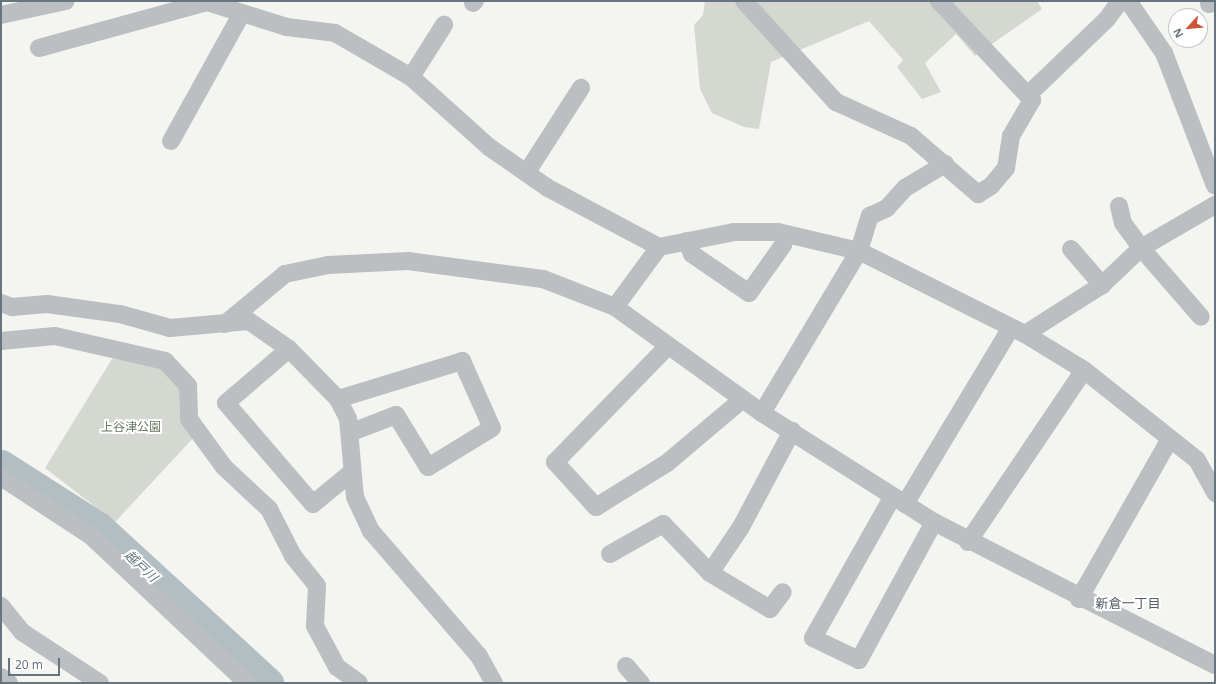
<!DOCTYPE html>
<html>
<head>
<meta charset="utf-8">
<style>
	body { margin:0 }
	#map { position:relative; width:1216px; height:684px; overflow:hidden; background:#f4f4f1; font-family:"Noto Sans","Noto Sans JP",sans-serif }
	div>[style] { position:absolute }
	.green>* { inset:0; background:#d4d8d1 }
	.river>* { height:31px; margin:-15.5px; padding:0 15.5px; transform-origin:15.5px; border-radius:15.5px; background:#b2bec1 }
	.minor>* { height:18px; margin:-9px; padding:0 9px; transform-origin:9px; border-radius:9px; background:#bbbfc2 }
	span { translate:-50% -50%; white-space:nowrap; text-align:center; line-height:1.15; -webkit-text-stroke:4px #fff; paint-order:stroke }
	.park-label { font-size:12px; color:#697665 }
	.water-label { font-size:13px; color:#63767b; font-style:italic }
	.neighbourhood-label { font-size:13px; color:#545e64 }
	.frame { position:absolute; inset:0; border:2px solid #67757e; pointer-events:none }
	.north { position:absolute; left:1168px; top:8px; width:40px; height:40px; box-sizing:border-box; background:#fff; border:1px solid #c2c8cb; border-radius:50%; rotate:243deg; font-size:11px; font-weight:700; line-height:16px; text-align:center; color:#67757e }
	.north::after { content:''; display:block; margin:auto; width:14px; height:18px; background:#cd5538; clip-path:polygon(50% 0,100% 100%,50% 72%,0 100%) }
	.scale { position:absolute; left:8px; top:658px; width:52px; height:18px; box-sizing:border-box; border:2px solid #67757e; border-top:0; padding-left:5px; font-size:12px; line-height:14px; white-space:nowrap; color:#67757e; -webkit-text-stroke:3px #fff; paint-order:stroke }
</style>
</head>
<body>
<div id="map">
	<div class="green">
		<i style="clip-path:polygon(705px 1px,1037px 1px,1042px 9px,975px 56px,956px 34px,925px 63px,941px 92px,922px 99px,897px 67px,903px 60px,869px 21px,771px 62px,759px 129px,744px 127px,712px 113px,700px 89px,694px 25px,703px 15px)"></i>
		<i style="clip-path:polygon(112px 359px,155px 361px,183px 391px,196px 435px,115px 522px,45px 468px)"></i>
	</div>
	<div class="river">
		<i style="left:1px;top:465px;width:115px;rotate:32.6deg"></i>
		<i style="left:98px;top:527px;width:231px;rotate:42.5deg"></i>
	</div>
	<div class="minor">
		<i style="left:744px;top:1px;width:137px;rotate:47.7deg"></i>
		<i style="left:836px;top:102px;width:82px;rotate:24.4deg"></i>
		<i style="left:911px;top:136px;width:89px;rotate:40.9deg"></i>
		<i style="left:978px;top:194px;width:15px;rotate:-32deg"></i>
		<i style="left:991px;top:186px;width:23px;rotate:-50deg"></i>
		<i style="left:1006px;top:168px;width:32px;rotate:-81deg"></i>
		<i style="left:1011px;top:136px;width:42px;rotate:-59.7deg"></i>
		<i style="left:1032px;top:100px;width:136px;rotate:-133.2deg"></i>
		<i style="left:1128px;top:1px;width:63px;rotate:55.3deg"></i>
		<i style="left:1164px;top:53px;width:142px;rotate:69deg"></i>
		<i style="left:473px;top:3px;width:3px;rotate:-45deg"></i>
		<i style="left:1209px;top:4px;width:6px;rotate:-31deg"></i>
		<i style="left:1px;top:15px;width:66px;rotate:-12.2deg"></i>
		<i style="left:39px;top:48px;width:174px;rotate:-15.3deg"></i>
		<i style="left:207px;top:2px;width:84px;rotate:17.4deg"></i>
		<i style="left:287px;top:27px;width:48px;rotate:7.1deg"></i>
		<i style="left:335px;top:33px;width:88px;rotate:30.1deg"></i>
		<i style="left:411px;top:77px;width:105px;rotate:41.9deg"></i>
		<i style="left:489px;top:147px;width:72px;rotate:34.8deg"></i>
		<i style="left:548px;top:188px;width:126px;rotate:28deg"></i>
		<i style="left:411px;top:77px;width:62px;rotate:-57.6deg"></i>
		<i style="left:1029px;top:94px;width:108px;rotate:-43.9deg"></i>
		<i style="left:1107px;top:19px;width:22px;rotate:-54deg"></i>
		<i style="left:171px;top:141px;width:146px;rotate:-61deg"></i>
		<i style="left:527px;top:172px;width:100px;rotate:-57.3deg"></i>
		<i style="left:1119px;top:206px;width:17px;rotate:77deg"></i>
		<i style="left:1123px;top:223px;width:31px;rotate:54deg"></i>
		<i style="left:1141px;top:248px;width:91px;rotate:49deg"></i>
		<i style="left:687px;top:241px;width:14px;rotate:69deg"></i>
		<i style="left:692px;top:254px;width:69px;rotate:34.4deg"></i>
		<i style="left:749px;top:293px;width:59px;rotate:-54.7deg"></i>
		<i style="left:783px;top:245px;width:11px;rotate:-75deg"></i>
		<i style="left:1071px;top:249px;width:48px;rotate:49.3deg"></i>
		<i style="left:1px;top:303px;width:12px;rotate:20deg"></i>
		<i style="left:12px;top:307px;width:35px;rotate:-5deg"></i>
		<i style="left:47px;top:304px;width:74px;rotate:7.8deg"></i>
		<i style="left:120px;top:314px;width:52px;rotate:15.6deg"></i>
		<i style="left:170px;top:328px;width:79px;rotate:-5.1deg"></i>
		<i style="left:249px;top:321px;width:49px;rotate:35deg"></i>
		<i style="left:289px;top:349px;width:70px;rotate:45.6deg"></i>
		<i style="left:338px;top:399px;width:22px;rotate:63deg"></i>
		<i style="left:348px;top:419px;width:78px;rotate:84.9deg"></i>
		<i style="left:355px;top:497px;width:38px;rotate:65deg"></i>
		<i style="left:371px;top:531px;width:165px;rotate:49.2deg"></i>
		<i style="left:479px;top:656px;width:31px;rotate:61deg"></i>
		<i style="left:615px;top:307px;width:74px;rotate:-53.7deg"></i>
		<i style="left:659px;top:247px;width:76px;rotate:-11.3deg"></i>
		<i style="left:734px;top:232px;width:44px"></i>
		<i style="left:778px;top:232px;width:83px;rotate:13.2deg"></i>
		<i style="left:859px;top:251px;width:186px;rotate:26.6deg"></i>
		<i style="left:1025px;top:334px;width:69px;rotate:31.4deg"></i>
		<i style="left:1084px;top:370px;width:144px;rotate:38.5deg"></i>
		<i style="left:1197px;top:460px;width:38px;rotate:61deg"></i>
		<i style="left:225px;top:324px;width:78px;rotate:-39.8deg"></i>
		<i style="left:285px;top:274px;width:44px;rotate:-11.8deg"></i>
		<i style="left:328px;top:265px;width:80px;rotate:-2.9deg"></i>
		<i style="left:408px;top:261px;width:136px;rotate:7.6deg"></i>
		<i style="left:543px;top:279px;width:77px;rotate:21.3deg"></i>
		<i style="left:615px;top:307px;width:181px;rotate:35.8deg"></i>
		<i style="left:762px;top:413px;width:204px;rotate:32.4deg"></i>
		<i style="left:934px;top:522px;width:315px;rotate:27deg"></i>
		<i style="left:1025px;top:334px;width:91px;rotate:-32.5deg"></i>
		<i style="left:1102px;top:285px;width:54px;rotate:-43.5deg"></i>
		<i style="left:1141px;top:248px;width:86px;rotate:-30.2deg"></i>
		<i style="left:1px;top:341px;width:54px;rotate:-5.3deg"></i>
		<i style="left:55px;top:336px;width:113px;rotate:12.8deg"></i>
		<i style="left:165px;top:361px;width:34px;rotate:47deg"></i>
		<i style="left:188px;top:386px;width:33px;rotate:88deg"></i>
		<i style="left:189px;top:419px;width:59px;rotate:53.9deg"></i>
		<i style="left:224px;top:467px;width:62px;rotate:43deg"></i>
		<i style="left:269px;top:509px;width:53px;rotate:62.9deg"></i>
		<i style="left:293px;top:556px;width:38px;rotate:51deg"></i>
		<i style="left:317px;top:586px;width:40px;rotate:92.9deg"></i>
		<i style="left:315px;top:626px;width:47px;rotate:61.8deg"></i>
		<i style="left:337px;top:667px;width:27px;rotate:36deg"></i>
		<i style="left:668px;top:346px;width:162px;rotate:134.2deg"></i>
		<i style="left:555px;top:462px;width:61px;rotate:47.7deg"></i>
		<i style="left:596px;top:507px;width:84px;rotate:-31.8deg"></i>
		<i style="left:667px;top:463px;width:99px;rotate:-40.1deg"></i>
		<i style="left:289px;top:349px;width:83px;rotate:139.4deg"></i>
		<i style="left:226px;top:403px;width:133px;rotate:49.3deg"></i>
		<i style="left:313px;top:504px;width:50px;rotate:-39.4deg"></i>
		<i style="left:338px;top:399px;width:130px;rotate:-17deg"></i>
		<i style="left:462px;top:361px;width:73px;rotate:65.9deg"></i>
		<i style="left:492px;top:428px;width:75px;rotate:148.6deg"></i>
		<i style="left:428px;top:467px;width:61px;rotate:-121.6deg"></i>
		<i style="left:396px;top:415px;width:47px;rotate:158.9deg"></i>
		<i style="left:762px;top:413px;width:189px;rotate:-59.1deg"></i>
		<i style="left:859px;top:251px;width:37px;rotate:-73deg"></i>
		<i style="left:870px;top:216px;width:19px;rotate:-25deg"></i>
		<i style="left:887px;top:208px;width:27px;rotate:-48deg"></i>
		<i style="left:905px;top:188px;width:47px;rotate:-31deg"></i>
		<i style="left:1px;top:477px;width:108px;rotate:33.2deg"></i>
		<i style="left:91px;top:536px;width:214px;rotate:43.3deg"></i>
		<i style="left:893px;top:496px;width:163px;rotate:119.4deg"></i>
		<i style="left:813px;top:638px;width:51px;rotate:25.6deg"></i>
		<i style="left:859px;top:660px;width:157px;rotate:-61.5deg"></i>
		<i style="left:905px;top:504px;width:204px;rotate:-59deg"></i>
		<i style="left:968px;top:542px;width:207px;rotate:-56deg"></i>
		<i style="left:610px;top:554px;width:61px;rotate:-29.5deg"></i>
		<i style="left:663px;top:524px;width:68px;rotate:46.2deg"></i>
		<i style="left:710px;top:573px;width:70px;rotate:31deg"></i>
		<i style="left:770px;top:609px;width:21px;rotate:-53deg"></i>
		<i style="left:710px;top:573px;width:55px;rotate:-56deg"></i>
		<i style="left:741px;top:527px;width:109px;rotate:-62deg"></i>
		<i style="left:1079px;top:599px;width:184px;rotate:-60.4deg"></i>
		<i style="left:1px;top:606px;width:33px;rotate:51deg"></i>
		<i style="left:22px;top:632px;width:93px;rotate:33.2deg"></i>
		<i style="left:626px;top:666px;width:23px;rotate:49deg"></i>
		<i style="left:1px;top:677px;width:10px;rotate:37deg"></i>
	</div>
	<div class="park-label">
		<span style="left:131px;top:427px">上谷津公園</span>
	</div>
	<div class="water-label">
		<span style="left:141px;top:566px;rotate:43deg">越戸川</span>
	</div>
	<div class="neighbourhood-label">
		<span style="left:1128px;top:603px">新倉一丁目</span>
	</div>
	<div class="frame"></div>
	<div class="north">N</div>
	<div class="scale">20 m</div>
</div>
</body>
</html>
